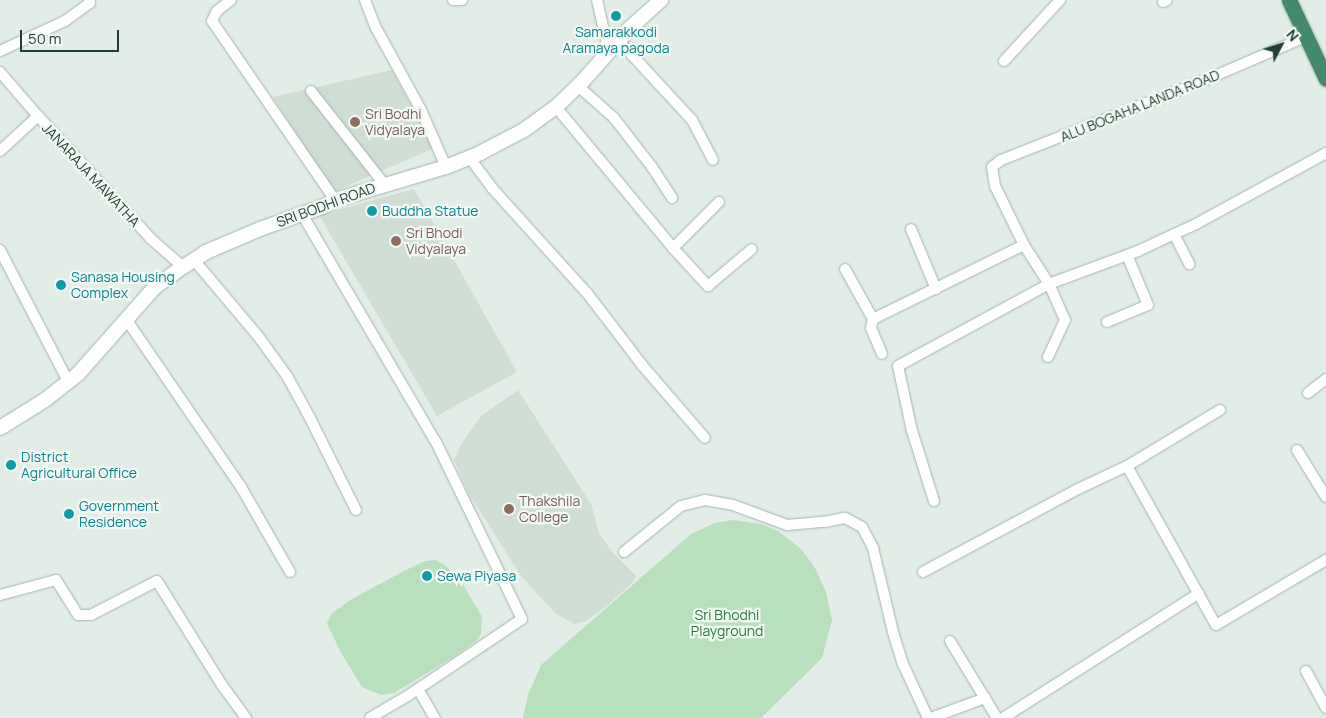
<!DOCTYPE html>
<html>
<head>
<meta charset="utf-8">
<style>
	body { margin:0 }
	#map { position:relative; width:1326px; height:718px; overflow:hidden; background:#e1ede6; font-family:Manrope,sans-serif }
	div>[style] { position:absolute }
	.built>* { inset:0; background:#cfddd4 }
	.green>* { inset:0; background:#b8e0bc }
	.roads { filter:drop-shadow(0 0 1px #a3b5ac) drop-shadow(0 0 1px #a3b5ac) }
	.minor>* { height:10px; margin:-5px; padding:0 5px; transform-origin:5px; border-radius:5px; background:#fff }
	.tertiary>* { height:14px; margin:-7px; padding:0 7px; transform-origin:7px; border-radius:7px; background:#fff }
	.trunk>* { height:15px; margin:-7.5px; padding:0 7.5px; transform-origin:7.5px; border-radius:7.5px; background:#458a6e }
	.dots>* { width:14px; height:14px; translate:-50% -50%; box-sizing:border-box; border:2px solid #f2f9f4; border-radius:50% }
	span { translate:-50% -50%; white-space:nowrap; text-align:center; line-height:1.15; -webkit-text-stroke:4.5px #f2f9f4; paint-order:stroke }
	.culture-label { font-size:14px; color:#0d838f }
	.left { translate:0 -50%; text-align:left }
	.street-label { font-size:14px; color:#203f32 }
	.education-label { font-size:14px; color:#785e54 }
	.park-label { font-size:14px; color:#267a38 }
	.north { position:absolute; left:1256px; top:20px; width:50px; height:50px; -webkit-text-stroke:4px #f2f9f4; paint-order:stroke; rotate:50deg; font-size:14px; font-weight:700; line-height:20px; text-align:center; color:#203f32 }
	.north::after { content:''; display:block; margin:auto; width:18px; height:22px; background:#203f32; clip-path:polygon(50% 0,100% 100%,50% 72%,0 100%) }
	.scale { position:absolute; left:20px; top:30px; width:99px; height:22px; box-sizing:border-box; border:2px solid #203f32; border-top:0; padding-left:6px; font-size:15px; line-height:18px; white-space:nowrap; color:#203f32; -webkit-text-stroke:4px #f2f9f4; paint-order:stroke }
</style>
</head>
<body>
<div id="map">
	<div class="built">
		<i style="clip-path:polygon(392px 70px,434px 148px,333px 192px,273px 97px)"></i>
		<i style="clip-path:polygon(414px 189px,517px 372px,437px 416px,319px 215px)"></i>
		<i style="clip-path:polygon(518px 390px,591px 504px,599px 533px,612px 552px,636px 576px,633px 582px,608px 605px,586px 621px,575px 624px,556px 614px,521px 576px,468px 492px,454px 460px,462px 443px,481px 416px)"></i>
	</div>
	<div class="green">
		<i style="clip-path:polygon(733px 520px,761px 524px,778px 531px,800px 548px,814px 566px,826px 592px,832px 620px,822px 658px,761px 718px,523px 718px,528px 695px,541px 665px,691px 534px,715px 523px)"></i>
		<i style="clip-path:polygon(435px 560px,445px 565px,464px 586px,482px 617px,481px 634px,476px 641px,453px 657px,394px 693px,381px 695px,362px 687px,340px 651px,327px 623px,332px 613px,352px 599px,404px 571px,425px 561px)"></i>
	</div>
	<div class="roads">
		<div class="minor">
			<i style="left:231px;top:0;width:18px;rotate:142deg"></i>
			<i style="left:217px;top:11px;width:11px;rotate:117deg"></i>
			<i style="left:212px;top:21px;width:217px;rotate:55.5deg"></i>
			<i style="left:365px;top:0;width:30px;rotate:69deg"></i>
			<i style="left:376px;top:28px;width:94px;rotate:61.2deg"></i>
			<i style="left:421px;top:110px;width:62px;rotate:66.3deg"></i>
			<i style="left:453px;top:0;width:9px"></i>
			<i style="left:597px;top:0;width:54px;rotate:77.2deg"></i>
			<i style="left:1163px;top:2px;width:4px;rotate:-27deg"></i>
			<i style="left:619px;top:41px;width:108px;rotate:47.3deg"></i>
			<i style="left:692px;top:120px;width:45px;rotate:62.3deg"></i>
			<i style="left:0;top:51px;width:72px;rotate:-24.8deg"></i>
			<i style="left:65px;top:21px;width:31px;rotate:-36deg"></i>
			<i style="left:90px;top:3px;width:3px;rotate:-108deg"></i>
			<i style="left:1004px;top:61px;width:83px;rotate:-47.4deg"></i>
			<i style="left:0;top:72px;width:58px;rotate:49.2deg"></i>
			<i style="left:578px;top:86px;width:48px;rotate:41.6deg"></i>
			<i style="left:614px;top:118px;width:62px;rotate:52.2deg"></i>
			<i style="left:652px;top:167px;width:37px;rotate:57deg"></i>
			<i style="left:311px;top:91px;width:120px;rotate:51.8deg"></i>
			<i style="left:556px;top:107px;width:183px;rotate:50.3deg"></i>
			<i style="left:673px;top:248px;width:52px;rotate:47.4deg"></i>
			<i style="left:708px;top:286px;width:57px;rotate:-40.1deg"></i>
			<i style="left:0;top:151px;width:52px;rotate:-42.6deg"></i>
			<i style="left:38px;top:116px;width:166px;rotate:47.4deg"></i>
			<i style="left:150px;top:238px;width:44px;rotate:41.3deg"></i>
			<i style="left:469px;top:157px;width:39px;rotate:53deg"></i>
			<i style="left:492px;top:188px;width:142px;rotate:47.9deg"></i>
			<i style="left:587px;top:293px;width:91px;rotate:52.6deg"></i>
			<i style="left:642px;top:365px;width:96px;rotate:49.2deg"></i>
			<i style="left:302px;top:214px;width:264px;rotate:59.6deg"></i>
			<i style="left:436px;top:442px;width:197px;rotate:64.1deg"></i>
			<i style="left:522px;top:619px;width:136px;rotate:146.1deg"></i>
			<i style="left:409px;top:695px;width:45px;rotate:149.5deg"></i>
			<i style="left:911px;top:229px;width:65px;rotate:67.4deg"></i>
			<i style="left:1174px;top:234px;width:34px;rotate:63deg"></i>
			<i style="left:673px;top:248px;width:65px;rotate:-45deg"></i>
			<i style="left:0;top:250px;width:148px;rotate:62.6deg"></i>
			<i style="left:194px;top:260px;width:99px;rotate:49.9deg"></i>
			<i style="left:258px;top:336px;width:49px;rotate:54.1deg"></i>
			<i style="left:287px;top:376px;width:46px;rotate:61.2deg"></i>
			<i style="left:309px;top:416px;width:105px;rotate:63.4deg"></i>
			<i style="left:845px;top:269px;width:57px;rotate:60.8deg"></i>
			<i style="left:873px;top:319px;width:9px;rotate:103deg"></i>
			<i style="left:871px;top:328px;width:28px;rotate:67deg"></i>
			<i style="left:126px;top:319px;width:204px;rotate:55.6deg"></i>
			<i style="left:241px;top:487px;width:98px;rotate:60deg"></i>
			<i style="left:873px;top:319px;width:168px;rotate:-26.1deg"></i>
			<i style="left:1107px;top:322px;width:44px;rotate:-22.5deg"></i>
			<i style="left:1148px;top:305px;width:54px;rotate:-112.8deg"></i>
			<i style="left:1048px;top:357px;width:41px;rotate:-65.3deg"></i>
			<i style="left:1065px;top:320px;width:39px;rotate:-114deg"></i>
			<i style="left:1049px;top:284px;width:95px;rotate:-20.3deg"></i>
			<i style="left:1138px;top:251px;width:64px;rotate:-25deg"></i>
			<i style="left:1196px;top:224px;width:148px;rotate:-28.6deg"></i>
			<i style="left:1308px;top:393px;width:23px;rotate:-38deg"></i>
			<i style="left:1220px;top:410px;width:109px;rotate:148.9deg"></i>
			<i style="left:1127px;top:466px;width:182px;rotate:60.8deg"></i>
			<i style="left:1216px;top:625px;width:128px;rotate:-30.6deg"></i>
			<i style="left:1297px;top:450px;width:55px;rotate:58.3deg"></i>
			<i style="left:934px;top:501px;width:73px;rotate:-107.4deg"></i>
			<i style="left:912px;top:431px;width:66px;rotate:-102.2deg"></i>
			<i style="left:898px;top:366px;width:172px;rotate:-28.5deg"></i>
			<i style="left:1049px;top:284px;width:46px;rotate:-122.7deg"></i>
			<i style="left:1024px;top:245px;width:66px;rotate:-116.2deg"></i>
			<i style="left:995px;top:186px;width:19px;rotate:-99deg"></i>
			<i style="left:992px;top:167px;width:11px;rotate:-38deg"></i>
			<i style="left:1001px;top:160px;width:217px;rotate:-21.4deg"></i>
			<i style="left:1203px;top:81px;width:111px;rotate:-23.3deg"></i>
			<i style="left:624px;top:552px;width:73px;rotate:-38.9deg"></i>
			<i style="left:681px;top:506px;width:25px;rotate:-14deg"></i>
			<i style="left:705px;top:500px;width:28px;rotate:10deg"></i>
			<i style="left:733px;top:505px;width:58px;rotate:20.3deg"></i>
			<i style="left:787px;top:525px;width:37px;rotate:-5deg"></i>
			<i style="left:824px;top:522px;width:21px;rotate:-11deg"></i>
			<i style="left:845px;top:518px;width:19px;rotate:28deg"></i>
			<i style="left:862px;top:527px;width:24px;rotate:62deg"></i>
			<i style="left:873px;top:548px;width:86px;rotate:76.6deg"></i>
			<i style="left:893px;top:632px;width:34px;rotate:73deg"></i>
			<i style="left:903px;top:664px;width:60px;rotate:65.2deg"></i>
			<i style="left:923px;top:572px;width:176px;rotate:-28.2deg"></i>
			<i style="left:1078px;top:489px;width:54px;rotate:-25.1deg"></i>
			<i style="left:0;top:595px;width:58px;rotate:-15deg"></i>
			<i style="left:56px;top:580px;width:41px;rotate:57.8deg"></i>
			<i style="left:78px;top:615px;width:13px"></i>
			<i style="left:91px;top:615px;width:74px;rotate:-27.3deg"></i>
			<i style="left:157px;top:581px;width:123px;rotate:58deg"></i>
			<i style="left:222px;top:685px;width:41px;rotate:54deg"></i>
			<i style="left:950px;top:641px;width:90px;rotate:58.6deg"></i>
			<i style="left:1306px;top:671px;width:42px;rotate:61.6deg"></i>
			<i style="left:418px;top:689px;width:34px;rotate:60deg"></i>
			<i style="left:931px;top:718px;width:58px;rotate:-20.3deg"></i>
			<i style="left:1003px;top:718px;width:232px;rotate:-32.5deg"></i>
		</div>
		<div class="tertiary">
			<i style="left:0;top:428px;width:53px;rotate:-31.9deg"></i>
			<i style="left:45px;top:400px;width:42px;rotate:-38.2deg"></i>
			<i style="left:78px;top:374px;width:116px;rotate:-48.5deg"></i>
			<i style="left:155px;top:287px;width:34px;rotate:-36deg"></i>
			<i style="left:183px;top:267px;width:27px;rotate:-33deg"></i>
			<i style="left:206px;top:252px;width:59px;rotate:-23.1deg"></i>
			<i style="left:260px;top:229px;width:66px;rotate:-19.5deg"></i>
			<i style="left:322px;top:207px;width:15px;rotate:-28deg"></i>
			<i style="left:335px;top:200px;width:116px;rotate:-16.6deg"></i>
			<i style="left:446px;top:167px;width:37px;rotate:-22deg"></i>
			<i style="left:480px;top:153px;width:50px;rotate:-27.6deg"></i>
			<i style="left:524px;top:130px;width:39px;rotate:-36deg"></i>
			<i style="left:556px;top:107px;width:36px;rotate:-44deg"></i>
			<i style="left:582px;top:82px;width:72px;rotate:-48.4deg"></i>
			<i style="left:630px;top:28px;width:42px;rotate:-42.1deg"></i>
		</div>
		<div class="trunk">
			<i style="left:1289px;top:0;width:87px;rotate:64.9deg"></i>
		</div>
	</div>
	<div class="dots">
		<i style="left:616px;top:16px;background:#0f9aa8"></i>
		<i style="left:355px;top:122px;background:#8d6e63"></i>
		<i style="left:372px;top:211px;background:#0f9aa8"></i>
		<i style="left:396px;top:241px;background:#8d6e63"></i>
		<i style="left:61px;top:285px;background:#0f9aa8"></i>
		<i style="left:11px;top:465px;background:#0f9aa8"></i>
		<i style="left:509px;top:509px;background:#8d6e63"></i>
		<i style="left:69px;top:514px;background:#0f9aa8"></i>
		<i style="left:427px;top:576px;background:#0f9aa8"></i>
	</div>
	<div class="culture-label">
		<span style="left:616px;top:40px">Samarakkodi<br>Aramaya pagoda</span>
		<span class="left" style="left:382px;top:211px">Buddha Statue</span>
		<span class="left" style="left:71px;top:285px">Sanasa Housing<br>Complex</span>
		<span class="left" style="left:21px;top:465px">District<br>Agricultural Office</span>
		<span class="left" style="left:79px;top:514px">Government<br>Residence</span>
		<span class="left" style="left:437px;top:576px">Sewa Piyasa</span>
	</div>
	<div class="street-label">
		<span style="left:1140px;top:106px;rotate:-22deg">ALU BOGAHA LANDA ROAD</span>
		<span style="left:91px;top:175px;rotate:47deg">JANARAJA MAWATHA</span>
		<span style="left:326px;top:205px;rotate:-20deg">SRI BODHI ROAD</span>
	</div>
	<div class="education-label">
		<span class="left" style="left:365px;top:122px">Sri Bodhi<br>Vidyalaya</span>
		<span class="left" style="left:406px;top:241px">Sri Bhodi<br>Vidyalaya</span>
		<span class="left" style="left:519px;top:509px">Thakshila<br>College</span>
	</div>
	<div class="park-label">
		<span style="left:727px;top:623px">Sri Bhodhi<br>Playground</span>
	</div>
	<div class="north">N</div>
	<div class="scale">50 m</div>
</div>
</body>
</html>
